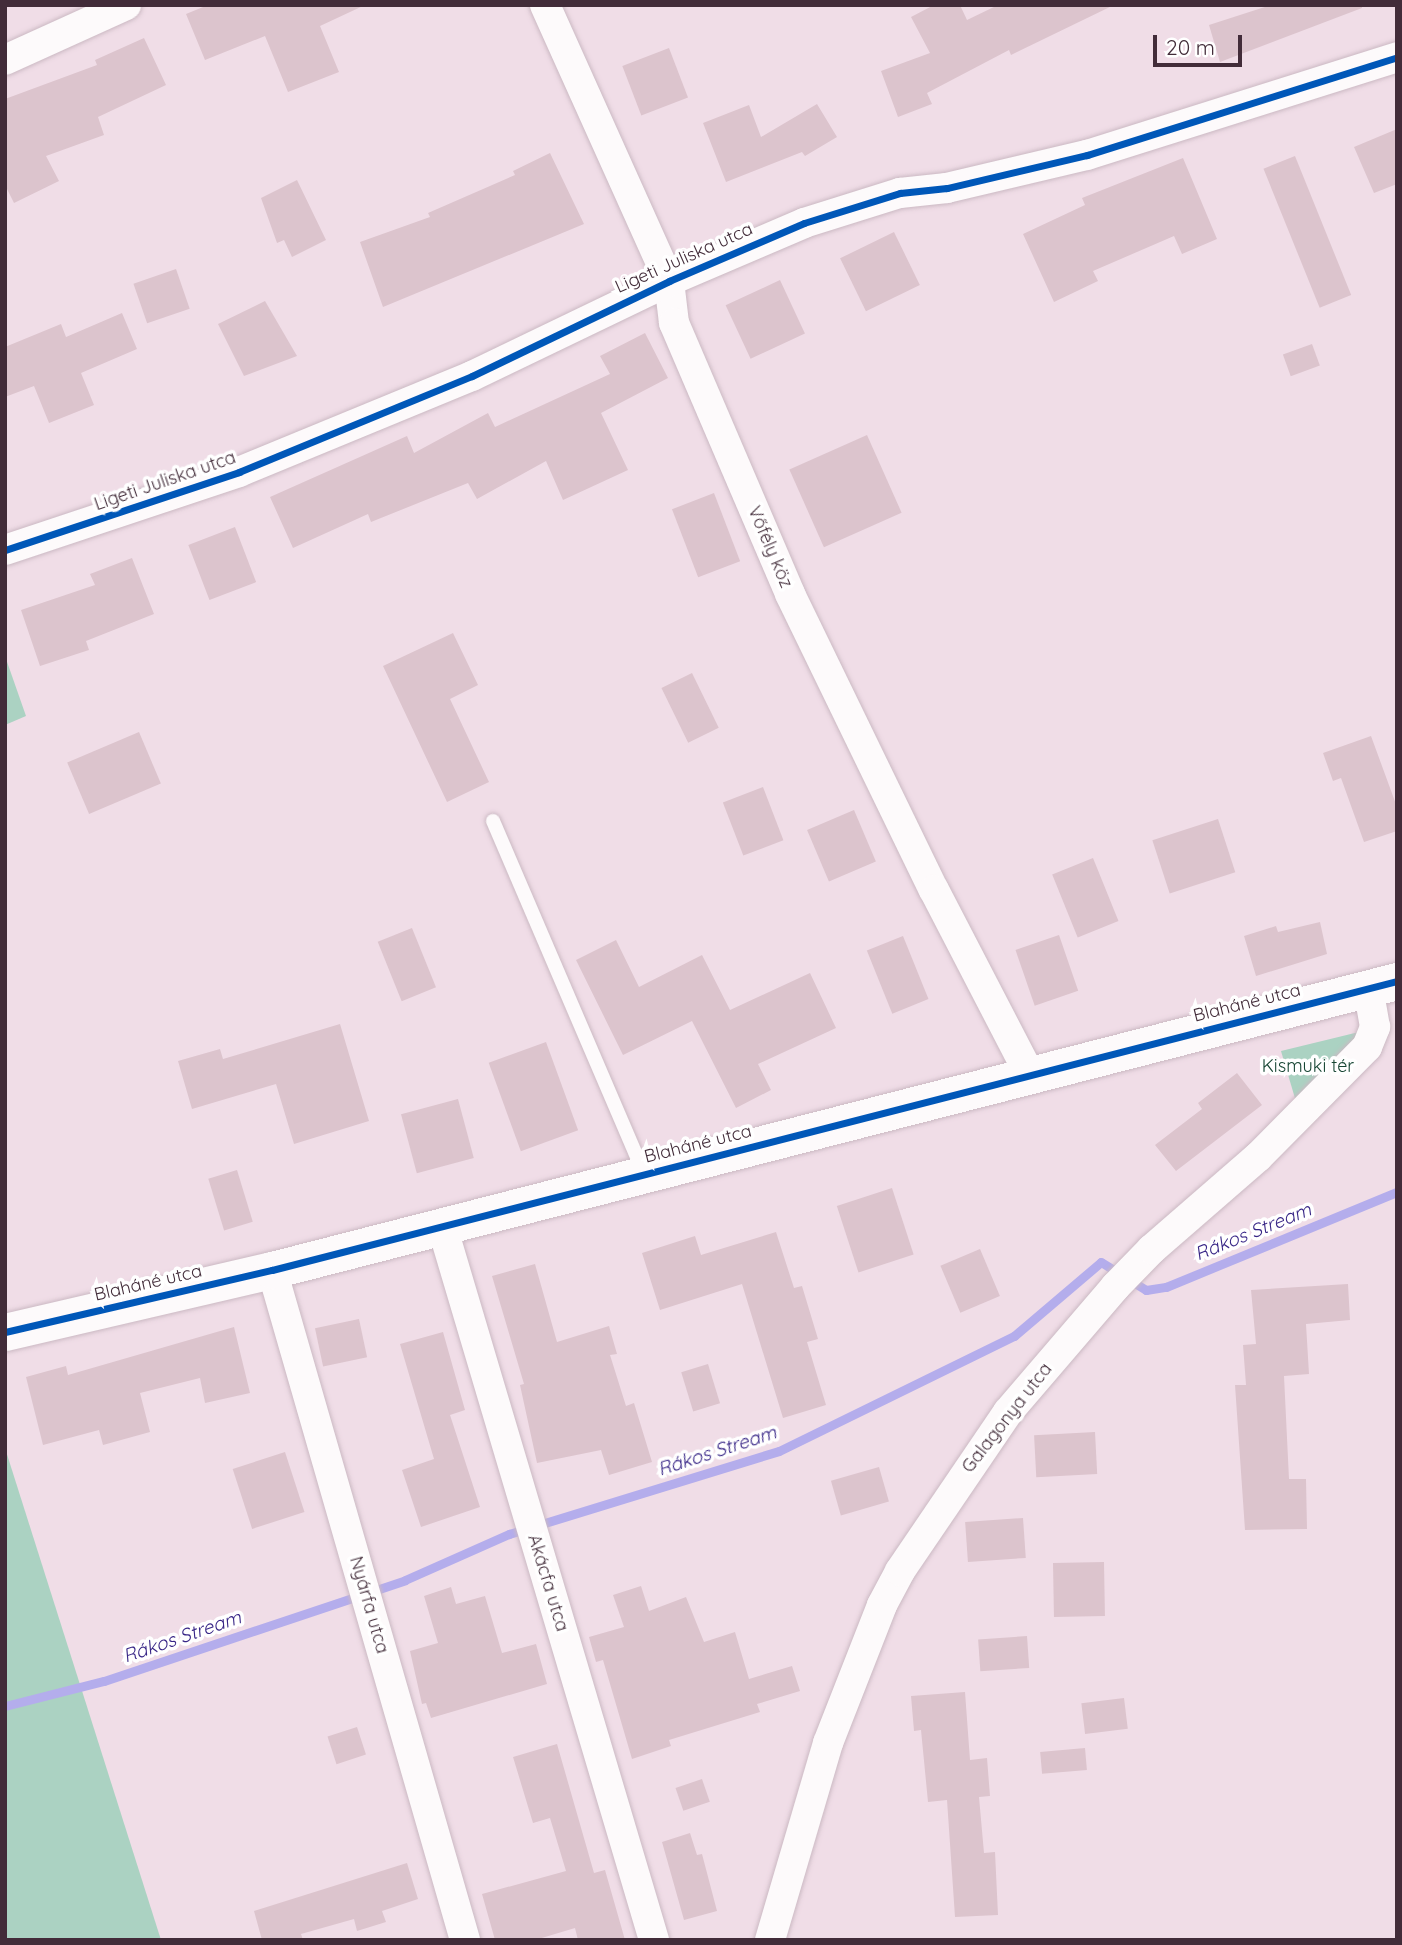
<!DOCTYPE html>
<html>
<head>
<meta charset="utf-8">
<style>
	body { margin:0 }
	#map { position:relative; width:1402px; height:1945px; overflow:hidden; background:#f0dde7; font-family:Quicksand,sans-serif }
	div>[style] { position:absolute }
	.green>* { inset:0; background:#abd2c2 }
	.stream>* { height:9px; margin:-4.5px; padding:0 4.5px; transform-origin:4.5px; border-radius:4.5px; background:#b4adec }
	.building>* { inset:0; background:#dcc4cd; transform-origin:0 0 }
	.roads { filter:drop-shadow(0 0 2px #cbb9c3) drop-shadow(0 0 2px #cbb9c3) }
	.service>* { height:14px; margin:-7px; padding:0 7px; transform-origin:7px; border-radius:7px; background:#fdfafb }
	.minor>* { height:30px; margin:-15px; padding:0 15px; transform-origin:15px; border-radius:15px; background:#fdfafb }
	.tertiary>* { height:37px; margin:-18.5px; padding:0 18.5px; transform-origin:18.5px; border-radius:18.5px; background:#fdfafb }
	.cycleway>* { height:7px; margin:-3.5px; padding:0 3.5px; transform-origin:3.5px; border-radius:3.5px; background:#0057b8 }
	span { translate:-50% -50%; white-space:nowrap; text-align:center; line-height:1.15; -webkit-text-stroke:7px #fff; paint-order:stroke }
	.street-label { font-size:18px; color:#422c39 }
	.park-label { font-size:18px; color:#164533 }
	.water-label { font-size:19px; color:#372586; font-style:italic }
	.frame { position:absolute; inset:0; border:7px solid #422c39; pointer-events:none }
	.scale { position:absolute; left:1153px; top:35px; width:89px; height:32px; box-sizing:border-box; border:4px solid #422c39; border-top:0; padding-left:9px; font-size:21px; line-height:24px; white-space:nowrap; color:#422c39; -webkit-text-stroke:5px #fff; paint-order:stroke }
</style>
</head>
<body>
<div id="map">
	<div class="green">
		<i style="clip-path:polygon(5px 656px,26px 716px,5px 725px)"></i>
		<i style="clip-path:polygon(1359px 1032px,1358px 1038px,1297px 1105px,1281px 1051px)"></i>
		<i style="clip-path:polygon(5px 1448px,161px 1940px,5px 1940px)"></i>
	</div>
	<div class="stream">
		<i style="left:5px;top:1706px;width:102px;rotate:-14.2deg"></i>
		<i style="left:104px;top:1681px;width:317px;rotate:-18.5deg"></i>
		<i style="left:405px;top:1580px;width:114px;rotate:-23.9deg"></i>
		<i style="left:509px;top:1534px;width:282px;rotate:-17.1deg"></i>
		<i style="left:779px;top:1451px;width:262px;rotate:-26.1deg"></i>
		<i style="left:1014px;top:1336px;width:114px;rotate:-40.4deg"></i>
		<i style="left:1101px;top:1262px;width:53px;rotate:31.9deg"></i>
		<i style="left:1146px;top:1290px;width:20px;rotate:-9deg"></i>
		<i style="left:1166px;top:1287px;width:250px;rotate:-22.4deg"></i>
	</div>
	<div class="building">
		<i style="clip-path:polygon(208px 5px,365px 5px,320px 26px,339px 72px,288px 92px,265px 36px,205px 60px,186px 14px)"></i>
		<i style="clip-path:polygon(934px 5px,960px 5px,967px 20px,998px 5px,1114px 5px,1011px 55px,1009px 50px,927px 93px,932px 104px,898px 117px,881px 71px,930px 53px,911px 17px)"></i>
		<i style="clip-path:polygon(1271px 5px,1362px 5px,1362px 8px,1220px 62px,1209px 25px)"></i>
		<i style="clip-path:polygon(144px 38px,166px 85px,98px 117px,104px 135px,46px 156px,59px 181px,14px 203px,5px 185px,5px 99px,97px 65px,95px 60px)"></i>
		<i style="left:669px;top:48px;width:53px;height:50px;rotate:69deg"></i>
		<i style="clip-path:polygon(817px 104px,837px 137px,805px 156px,802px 152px,726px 182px,703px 123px,749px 105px,761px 137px)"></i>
		<i style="clip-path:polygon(1397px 129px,1397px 184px,1374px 193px,1354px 147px)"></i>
		<i style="clip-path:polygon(550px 153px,584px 224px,383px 307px,360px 242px,430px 217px,428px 213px,515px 175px,513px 171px)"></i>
		<i style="left:1295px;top:156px;width:150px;height:34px;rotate:68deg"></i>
		<i style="clip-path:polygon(1183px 158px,1217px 239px,1182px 254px,1174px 236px,1093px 271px,1098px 281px,1054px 302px,1023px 234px,1085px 205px,1082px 198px)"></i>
		<i style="clip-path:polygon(297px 180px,326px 240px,292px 257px,284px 240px,277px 243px,261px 198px)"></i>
		<i style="left:894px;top:232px;width:59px;height:60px;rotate:64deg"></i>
		<i style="left:176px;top:269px;width:42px;height:45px;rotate:71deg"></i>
		<i style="left:780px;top:280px;width:59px;height:60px;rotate:65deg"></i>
		<i style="clip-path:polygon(265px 301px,297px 356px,244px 376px,218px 324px)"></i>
		<i style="clip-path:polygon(122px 313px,137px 349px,81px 373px,94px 405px,49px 423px,34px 386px,5px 397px,5px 347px,61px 324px,66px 337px)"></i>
		<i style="clip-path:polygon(645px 333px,668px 378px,601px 413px,628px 470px,563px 500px,546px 461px,477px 499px,468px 483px,371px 522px,368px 514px,293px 548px,270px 497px,407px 436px,414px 453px,488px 413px,495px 427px,610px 374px,600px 356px)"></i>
		<i style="left:1312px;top:344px;width:23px;height:31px;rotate:70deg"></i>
		<i style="left:867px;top:435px;width:85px;height:85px;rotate:66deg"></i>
		<i style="left:714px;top:493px;width:73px;height:45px;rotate:69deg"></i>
		<i style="left:235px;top:527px;width:59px;height:50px;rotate:69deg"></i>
		<i style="clip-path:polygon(132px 558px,154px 614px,86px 641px,89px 650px,40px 666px,21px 610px,95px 585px,90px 574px)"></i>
		<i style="clip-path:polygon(453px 633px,478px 685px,450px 699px,489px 782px,447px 802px,383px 666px)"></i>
		<i style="left:692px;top:673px;width:61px;height:34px;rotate:64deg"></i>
		<i style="left:139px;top:732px;width:56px;height:78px;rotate:67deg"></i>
		<i style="clip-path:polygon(1371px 736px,1397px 807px,1397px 831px,1364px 842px,1341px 778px,1333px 781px,1323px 753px)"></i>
		<i style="left:763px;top:787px;width:57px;height:43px;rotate:69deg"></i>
		<i style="left:854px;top:810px;width:56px;height:51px;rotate:67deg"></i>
		<i style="left:1218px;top:819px;width:56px;height:69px;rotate:72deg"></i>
		<i style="left:1093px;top:858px;width:68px;height:44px;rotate:68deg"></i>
		<i style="clip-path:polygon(1320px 922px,1327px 954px,1256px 976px,1244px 936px,1276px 926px,1278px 932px)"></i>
		<i style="left:412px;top:928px;width:64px;height:37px;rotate:68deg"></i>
		<i style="left:1059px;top:935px;width:59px;height:46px;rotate:71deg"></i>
		<i style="left:903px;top:936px;width:68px;height:39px;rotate:68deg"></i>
		<i style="clip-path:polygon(616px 940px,639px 987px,702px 955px,730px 1010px,810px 973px,836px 1028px,758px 1064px,771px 1090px,736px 1108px,692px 1021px,623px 1055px,576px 960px)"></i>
		<i style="clip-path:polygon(340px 1024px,369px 1121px,294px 1144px,276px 1084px,192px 1109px,178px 1061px,220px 1049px,223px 1059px)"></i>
		<i style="left:546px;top:1042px;width:94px;height:61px;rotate:70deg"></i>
		<i style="clip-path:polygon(1237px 1073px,1262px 1105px,1176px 1171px,1155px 1145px,1202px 1109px,1198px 1103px)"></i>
		<i style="left:458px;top:1099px;width:61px;height:59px;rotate:75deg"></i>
		<i style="left:237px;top:1170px;width:54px;height:30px;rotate:73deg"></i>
		<i style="left:892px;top:1188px;width:70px;height:58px;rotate:72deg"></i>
		<i style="clip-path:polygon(776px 1232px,794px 1288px,802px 1286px,818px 1339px,807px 1342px,826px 1405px,783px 1418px,742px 1284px,660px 1310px,642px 1253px,695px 1236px,701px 1255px)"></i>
		<i style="left:980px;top:1249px;width:51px;height:43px;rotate:67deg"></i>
		<i style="clip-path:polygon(535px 1264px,557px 1342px,609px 1326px,617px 1354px,610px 1355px,626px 1406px,634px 1403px,652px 1462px,609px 1475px,601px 1450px,537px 1463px,520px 1385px,524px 1384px,492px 1276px)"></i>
		<i style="clip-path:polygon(1348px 1284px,1350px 1320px,1306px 1324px,1309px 1374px,1284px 1376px,1289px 1479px,1306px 1479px,1307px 1529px,1245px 1530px,1235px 1385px,1246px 1385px,1243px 1345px,1256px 1344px,1251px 1290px)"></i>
		<i style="left:359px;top:1319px;width:39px;height:45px;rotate:78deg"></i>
		<i style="clip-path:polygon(234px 1327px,250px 1393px,205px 1403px,200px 1378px,140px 1393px,150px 1432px,103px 1445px,99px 1430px,43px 1445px,26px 1377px,66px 1366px,68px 1375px)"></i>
		<i style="clip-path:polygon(443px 1332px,465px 1410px,450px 1415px,480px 1507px,421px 1527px,402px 1470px,434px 1459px,400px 1344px)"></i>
		<i style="left:708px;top:1364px;width:41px;height:28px;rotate:73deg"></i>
		<i style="left:1095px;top:1432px;width:42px;height:61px;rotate:87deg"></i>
		<i style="left:285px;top:1452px;width:63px;height:55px;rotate:72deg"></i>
		<i style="left:879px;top:1467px;width:36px;height:50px;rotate:74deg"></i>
		<i style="left:1023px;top:1518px;width:40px;height:58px;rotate:86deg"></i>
		<i style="left:1104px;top:1562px;width:54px;height:51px;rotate:89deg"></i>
		<i style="clip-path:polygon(641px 1586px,649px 1611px,686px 1597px,704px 1642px,735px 1632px,749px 1679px,792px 1666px,800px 1691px,757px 1704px,760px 1712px,669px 1740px,671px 1746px,632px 1759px,603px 1660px,596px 1662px,589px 1637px,624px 1627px,613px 1595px)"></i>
		<i style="clip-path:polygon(451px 1587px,456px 1604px,485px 1596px,502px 1653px,536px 1644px,547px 1684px,431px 1718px,426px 1703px,422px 1704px,410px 1651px,438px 1643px,424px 1596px)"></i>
		<i style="left:1027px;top:1636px;width:32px;height:49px;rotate:86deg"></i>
		<i style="clip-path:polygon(965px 1692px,970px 1760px,987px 1758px,990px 1796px,979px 1797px,984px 1853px,995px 1852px,998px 1915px,955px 1917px,947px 1800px,928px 1802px,921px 1730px,914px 1731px,911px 1696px)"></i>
		<i style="left:1124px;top:1698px;width:31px;height:43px;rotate:83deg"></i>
		<i style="left:357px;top:1727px;width:29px;height:31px;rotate:72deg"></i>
		<i style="clip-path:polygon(557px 1744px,594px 1873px,605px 1870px,625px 1940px,578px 1940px,575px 1928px,535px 1940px,495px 1940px,482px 1894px,566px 1871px,550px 1818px,533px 1823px,513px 1757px)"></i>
		<i style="left:1085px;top:1748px;width:22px;height:45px;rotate:85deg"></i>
		<i style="left:702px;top:1779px;width:24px;height:28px;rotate:71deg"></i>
		<i style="clip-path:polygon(690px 1833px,697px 1855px,702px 1854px,717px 1911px,684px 1920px,662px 1842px)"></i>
		<i style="clip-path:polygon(407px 1863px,418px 1899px,382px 1911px,386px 1922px,357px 1931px,354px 1919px,301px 1934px,303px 1940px,262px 1940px,254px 1911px)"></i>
	</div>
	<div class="roads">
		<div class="service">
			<i style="left:493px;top:821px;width:383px;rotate:66.8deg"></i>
		</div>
		<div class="minor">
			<i style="left:545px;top:5px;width:303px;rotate:65.8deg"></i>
			<i style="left:669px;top:281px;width:42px;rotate:83.2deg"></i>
			<i style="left:674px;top:323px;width:295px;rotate:66.8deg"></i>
			<i style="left:790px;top:594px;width:329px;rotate:64.1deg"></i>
			<i style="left:934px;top:890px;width:208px;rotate:62.6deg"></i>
			<i style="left:5px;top:60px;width:133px;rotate:-24.4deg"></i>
			<i style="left:5px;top:550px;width:247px;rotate:-18.4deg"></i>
			<i style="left:239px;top:472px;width:252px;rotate:-22.4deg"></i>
			<i style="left:472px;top:376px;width:219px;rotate:-25.7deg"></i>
			<i style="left:669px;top:281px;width:147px;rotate:-23.2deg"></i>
			<i style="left:804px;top:223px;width:101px;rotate:-17.4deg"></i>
			<i style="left:900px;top:193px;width:47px;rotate:-6.1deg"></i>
			<i style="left:947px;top:188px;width:144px;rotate:-13.3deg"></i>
			<i style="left:1087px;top:155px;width:325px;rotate:-17.5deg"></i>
			<i style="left:442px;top:1226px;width:745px;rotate:73.46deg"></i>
			<i style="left:272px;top:1270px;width:697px;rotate:73.93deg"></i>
			<i style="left:770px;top:1940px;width:205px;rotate:-73.6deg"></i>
			<i style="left:828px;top:1743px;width:148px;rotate:-68.6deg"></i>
			<i style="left:882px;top:1605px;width:38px;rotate:-62deg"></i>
			<i style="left:900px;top:1571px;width:192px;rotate:-55.8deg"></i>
			<i style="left:1008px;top:1412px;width:165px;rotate:-49.4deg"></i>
			<i style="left:1115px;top:1287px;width:53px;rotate:-45.8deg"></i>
			<i style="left:1152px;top:1249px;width:140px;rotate:-41deg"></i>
			<i style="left:1258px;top:1157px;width:155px;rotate:-45.3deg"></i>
			<i style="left:1367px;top:1047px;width:22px;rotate:-68deg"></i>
			<i style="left:1375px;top:1027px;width:39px;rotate:-100deg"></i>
		</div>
		<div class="tertiary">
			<i style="left:5px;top:1332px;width:274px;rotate:-13.1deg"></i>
			<i style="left:272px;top:1270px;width:1162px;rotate:-14.41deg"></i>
		</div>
	</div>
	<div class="cycleway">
		<i style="left:5px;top:550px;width:247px;rotate:-18.4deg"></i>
		<i style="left:239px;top:472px;width:252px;rotate:-22.4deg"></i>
		<i style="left:472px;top:376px;width:219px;rotate:-25.7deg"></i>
		<i style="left:669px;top:281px;width:147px;rotate:-23.2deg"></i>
		<i style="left:804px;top:223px;width:101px;rotate:-17.4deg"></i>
		<i style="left:900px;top:193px;width:47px;rotate:-6.1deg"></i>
		<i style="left:947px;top:188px;width:144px;rotate:-13.3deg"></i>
		<i style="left:1087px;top:155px;width:325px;rotate:-17.5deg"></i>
		<i style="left:5px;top:1332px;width:274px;rotate:-13.1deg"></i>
		<i style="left:272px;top:1270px;width:1162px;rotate:-14.41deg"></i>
	</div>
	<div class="street-label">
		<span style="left:684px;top:258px;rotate:-24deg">Ligeti Juliska utca</span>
		<span style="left:165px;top:481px;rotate:-19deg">Ligeti Juliska utca</span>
		<span style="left:770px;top:547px;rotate:67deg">Vőfély köz</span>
		<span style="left:1247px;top:1003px;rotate:-14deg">Blaháné utca</span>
		<span style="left:698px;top:1144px;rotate:-14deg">Blaháné utca</span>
		<span style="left:148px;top:1283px;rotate:-13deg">Blaháné utca</span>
		<span style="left:1007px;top:1418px;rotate:-52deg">Galagonya utca</span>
		<span style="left:548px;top:1583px;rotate:73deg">Akácfa utca</span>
		<span style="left:369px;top:1605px;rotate:74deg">Nyárfa utca</span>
	</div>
	<div class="park-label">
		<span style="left:1308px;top:1066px">Kismuki tér</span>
	</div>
	<div class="water-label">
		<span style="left:1253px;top:1232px;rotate:-22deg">Rákos Stream</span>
		<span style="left:717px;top:1451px;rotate:-18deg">Rákos Stream</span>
		<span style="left:182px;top:1637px;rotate:-19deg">Rákos Stream</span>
	</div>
	<div class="frame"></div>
	<div class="scale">20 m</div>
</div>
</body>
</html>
